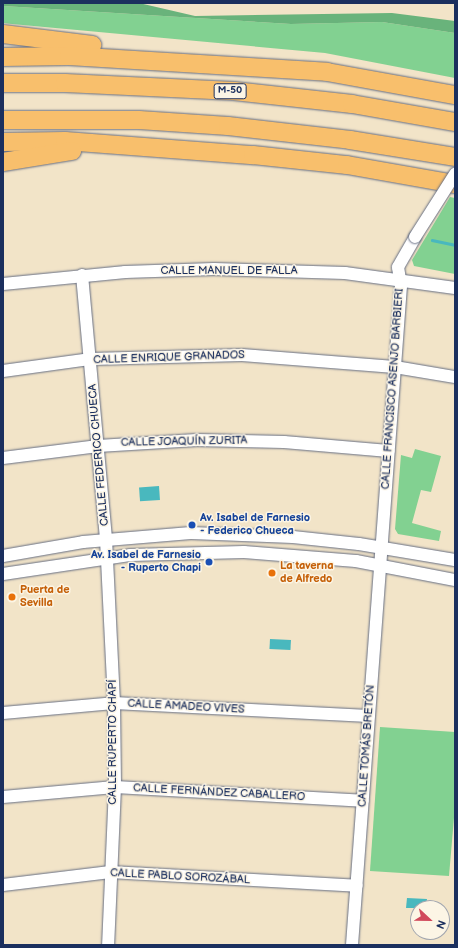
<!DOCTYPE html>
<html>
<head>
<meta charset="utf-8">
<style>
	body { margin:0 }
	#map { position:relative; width:458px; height:948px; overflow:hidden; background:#f2e4c8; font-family:"Balsamiq Sans",sans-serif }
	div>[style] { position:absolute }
	.green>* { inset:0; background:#82d191 }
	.forest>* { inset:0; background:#69b37b }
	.water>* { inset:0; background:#49b8be; transform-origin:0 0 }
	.stream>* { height:2.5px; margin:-1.25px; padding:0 1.25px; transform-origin:1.25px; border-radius:1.25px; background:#49b8be }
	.roads { filter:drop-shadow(0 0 1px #666e83) drop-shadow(0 0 1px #666e83) }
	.minor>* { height:12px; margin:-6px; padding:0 6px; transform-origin:6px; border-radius:6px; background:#fff }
	.highway>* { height:18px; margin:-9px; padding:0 9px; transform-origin:9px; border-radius:9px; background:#f8bf6c }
	.bridges { filter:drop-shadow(0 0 1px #666e83) drop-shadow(0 0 1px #666e83) }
	.minor-bridge>* { height:12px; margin:-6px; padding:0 6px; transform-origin:6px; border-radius:6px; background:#fff }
	.dots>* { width:11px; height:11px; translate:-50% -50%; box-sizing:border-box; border:2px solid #fcf5e5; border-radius:50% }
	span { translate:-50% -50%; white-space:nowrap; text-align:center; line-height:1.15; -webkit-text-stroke:3px #fcf5e5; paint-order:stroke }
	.shield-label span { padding:1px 3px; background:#fcf5e5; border:1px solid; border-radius:3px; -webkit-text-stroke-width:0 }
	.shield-label { font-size:10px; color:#1b2f5e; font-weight:700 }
	.street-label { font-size:11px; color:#1b2f5e }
	.transit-label { font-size:11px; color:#164399; font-weight:700 }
	.left { translate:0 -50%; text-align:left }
	.right { translate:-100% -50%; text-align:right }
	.food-label { font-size:11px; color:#c56008; font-weight:700 }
	.frame { position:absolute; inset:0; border:4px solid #1b2f5e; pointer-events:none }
	.north { position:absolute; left:410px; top:900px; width:40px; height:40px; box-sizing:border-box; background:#fcf5e5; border:1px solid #a2a6af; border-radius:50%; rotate:112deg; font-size:11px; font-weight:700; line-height:16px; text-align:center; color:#1b2f5e }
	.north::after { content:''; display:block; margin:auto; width:14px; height:18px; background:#d1495b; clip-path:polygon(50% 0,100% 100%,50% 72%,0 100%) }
</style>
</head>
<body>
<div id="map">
	<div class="green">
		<i style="clip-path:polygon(3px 6px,291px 24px,382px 22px,455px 33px,455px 78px,325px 53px,12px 24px,3px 23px)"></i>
		<i style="clip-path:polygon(450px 197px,455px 198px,455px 274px,414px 266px,412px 260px)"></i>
		<i style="clip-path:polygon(415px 449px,441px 456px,431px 492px,421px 490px,412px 523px,441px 531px,439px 541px,398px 534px,395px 529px,401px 455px,412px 458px)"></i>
		<i style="clip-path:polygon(380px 727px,455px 732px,455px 806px,449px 876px,370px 871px)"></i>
	</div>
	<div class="forest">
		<i style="clip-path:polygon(3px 3px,139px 3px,195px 16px,392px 13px,455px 21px,455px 33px,382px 22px,291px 24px,3px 6px)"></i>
	</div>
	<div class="water">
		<i style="left:159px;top:486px;width:14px;height:20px;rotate:86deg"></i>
		<i style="left:270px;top:639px;width:21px;height:10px;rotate:3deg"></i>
		<i style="clip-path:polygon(407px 898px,427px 899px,426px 908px,406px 908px)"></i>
	</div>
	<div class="stream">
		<i style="left:432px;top:240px;width:24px;rotate:12deg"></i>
	</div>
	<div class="roads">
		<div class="minor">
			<i style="left:82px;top:275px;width:265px;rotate:84.8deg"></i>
			<i style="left:106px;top:539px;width:164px;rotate:87.2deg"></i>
			<i style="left:114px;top:703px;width:84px;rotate:89.3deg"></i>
			<i style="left:115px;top:787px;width:158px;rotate:92.5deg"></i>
			<i style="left:3px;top:284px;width:123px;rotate:-5.6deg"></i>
			<i style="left:125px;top:272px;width:89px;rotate:-1.9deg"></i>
			<i style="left:214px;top:269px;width:131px;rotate:1.7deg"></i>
			<i style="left:345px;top:273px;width:111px;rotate:7.8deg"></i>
			<i style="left:3px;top:371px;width:89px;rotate:-7.8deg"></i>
			<i style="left:91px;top:359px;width:151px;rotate:-1.5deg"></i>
			<i style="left:242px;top:355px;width:153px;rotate:4.5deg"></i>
			<i style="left:395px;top:367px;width:61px;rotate:9.5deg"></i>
			<i style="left:3px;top:458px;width:96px;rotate:-7.2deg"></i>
			<i style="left:98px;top:446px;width:99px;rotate:-3.5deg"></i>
			<i style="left:197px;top:440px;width:87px;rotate:1.3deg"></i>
			<i style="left:284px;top:442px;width:105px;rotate:4.9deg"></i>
			<i style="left:3px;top:556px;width:81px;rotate:-9.9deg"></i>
			<i style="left:83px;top:542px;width:108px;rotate:-4.8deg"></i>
			<i style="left:191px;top:533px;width:102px;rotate:2.2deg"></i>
			<i style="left:293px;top:537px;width:66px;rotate:6.1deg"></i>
			<i style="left:359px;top:544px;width:97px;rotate:9.5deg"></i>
			<i style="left:3px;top:574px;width:128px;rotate:-8.5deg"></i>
			<i style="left:130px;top:555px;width:114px;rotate:-1.5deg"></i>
			<i style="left:244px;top:552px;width:112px;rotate:4.6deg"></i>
			<i style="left:356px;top:561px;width:101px;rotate:10.9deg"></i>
			<i style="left:3px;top:713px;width:111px;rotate:-5.1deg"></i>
			<i style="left:114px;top:703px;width:255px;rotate:2.9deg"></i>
			<i style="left:3px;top:797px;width:112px;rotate:-5.1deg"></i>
			<i style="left:115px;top:787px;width:248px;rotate:3.2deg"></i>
			<i style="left:3px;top:885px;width:108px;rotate:-6.9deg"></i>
			<i style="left:110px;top:872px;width:247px;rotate:3.2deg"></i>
			<i style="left:352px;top:945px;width:661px;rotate:-85.75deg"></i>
			<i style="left:401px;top:286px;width:19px;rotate:-99deg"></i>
			<i style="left:398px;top:267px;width:34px;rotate:-60deg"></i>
		</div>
		<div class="highway">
			<i style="left:3px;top:34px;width:90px;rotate:7deg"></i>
			<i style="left:3px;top:57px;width:66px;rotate:-0.9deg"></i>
			<i style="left:69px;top:56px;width:258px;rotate:3.5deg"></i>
			<i style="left:327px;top:72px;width:130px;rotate:10.2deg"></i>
			<i style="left:3px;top:83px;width:62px"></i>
			<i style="left:65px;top:83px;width:169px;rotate:2.7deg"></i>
			<i style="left:234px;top:91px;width:119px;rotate:6.3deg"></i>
			<i style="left:352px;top:104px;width:105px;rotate:9.9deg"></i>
			<i style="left:3px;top:120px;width:136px"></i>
			<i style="left:139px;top:120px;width:89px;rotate:3.9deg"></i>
			<i style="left:228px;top:126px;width:123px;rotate:6.5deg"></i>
			<i style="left:350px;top:140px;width:106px;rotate:9.2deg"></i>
			<i style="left:3px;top:142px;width:62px;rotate:-0.9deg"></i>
			<i style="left:65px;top:141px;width:189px;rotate:4.3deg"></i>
			<i style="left:253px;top:155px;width:95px;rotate:6.1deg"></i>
			<i style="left:347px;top:165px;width:110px;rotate:10deg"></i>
			<i style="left:3px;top:162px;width:70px;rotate:-9.1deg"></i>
		</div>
	</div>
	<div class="bridges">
		<div class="minor-bridge">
			<i style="left:415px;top:237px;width:75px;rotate:-57.6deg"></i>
		</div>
	</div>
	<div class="dots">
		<i style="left:192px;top:525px;background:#1a4fb4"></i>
		<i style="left:209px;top:562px;background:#1a4fb4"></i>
		<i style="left:272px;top:573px;background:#e8710a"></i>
		<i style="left:12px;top:597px;background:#e8710a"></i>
	</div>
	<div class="shield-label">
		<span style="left:230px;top:91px">M-50</span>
	</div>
	<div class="street-label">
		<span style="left:229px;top:271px">CALLE MANUEL DE FALLA</span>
		<span style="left:169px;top:358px;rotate:-2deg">CALLE ENRIQUE GRANADOS</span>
		<span style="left:393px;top:389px;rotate:-86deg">CALLE FRANCISCO ASENJO BARBIERI</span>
		<span style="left:184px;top:442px;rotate:-1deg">CALLE JOAQUÍN ZURITA</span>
		<span style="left:99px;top:455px;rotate:-95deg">CALLE FEDERICO CHUECA</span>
		<span style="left:186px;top:707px;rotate:3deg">CALLE AMADEO VIVES</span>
		<span style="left:113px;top:742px;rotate:-90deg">CALLE RUPERTO CHAPÍ</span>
		<span style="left:367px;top:746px;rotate:-86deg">CALLE TOMÁS BRETÓN</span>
		<span style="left:219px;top:793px;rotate:3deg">CALLE FERNÁNDEZ CABALLERO</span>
		<span style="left:180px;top:877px;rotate:3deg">CALLE PABLO SOROZÁBAL</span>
	</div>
	<div class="transit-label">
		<span class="left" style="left:200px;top:525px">Av. Isabel de Farnesio<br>- Federico Chueca</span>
		<span class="right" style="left:201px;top:562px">Av. Isabel de Farnesio<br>- Ruperto Chapi</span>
	</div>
	<div class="food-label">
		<span class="left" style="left:280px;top:573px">La taverna<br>de Alfredo</span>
		<span class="left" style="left:20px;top:597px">Puerta de<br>Sevilla</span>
	</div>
	<div class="frame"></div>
	<div class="north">N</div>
</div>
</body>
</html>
